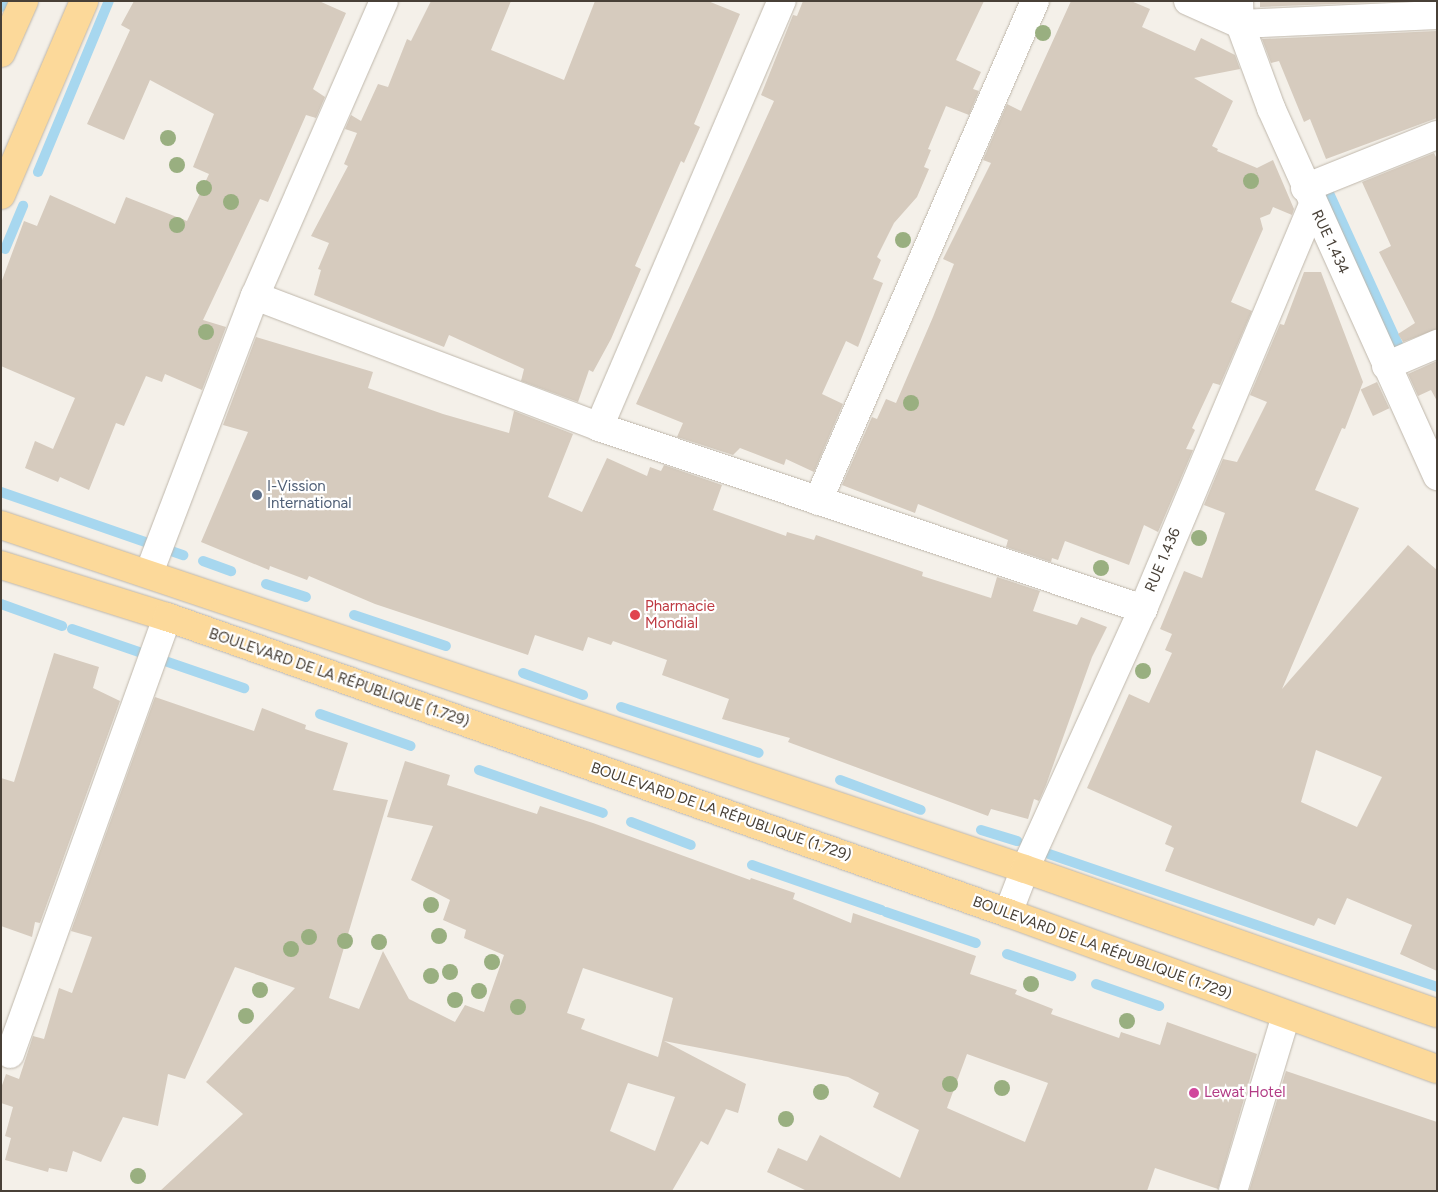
<!DOCTYPE html>
<html>
<head>
<meta charset="utf-8">
<style>
	body { margin:0 }
	#map { position:relative; width:1438px; height:1192px; overflow:hidden; background:#f4f0e9; font-family:Figtree,sans-serif }
	div>[style] { position:absolute }
	.stream>* { height:10px; margin:-5px; padding:0 5px; transform-origin:5px; border-radius:5px; background:#a7d7ef }
	.building>* { inset:0; background:#d6cbbe; transform-origin:0 0 }
	.roads { filter:drop-shadow(0 0 1px #bfb7ab) drop-shadow(0 0 1px #bfb7ab) }
	.minor>* { height:28px; margin:-14px; padding:0 14px; transform-origin:14px; border-radius:14px; background:#fff }
	.major>* { height:28px; margin:-14px; padding:0 14px; transform-origin:14px; border-radius:14px; background:#fcd99a }
	.trees>* { width:16px; height:16px; margin:-8px; border-radius:50%; background:#99af80 }
	.dots>* { width:14px; height:14px; translate:-50% -50%; box-sizing:border-box; border:2px solid #fff; border-radius:50% }
	span { translate:-50% -50%; white-space:nowrap; text-align:center; line-height:1.15; -webkit-text-stroke:4.5px #fff; paint-order:stroke }
	.street-label { font-size:15px; color:#484037 }
	.service-label { font-size:15px; color:#4e5e75 }
	.left { translate:0 -50%; text-align:left }
	.health-label { font-size:15px; color:#be3a42 }
	.hotel-label { font-size:15px; color:#b23c85 }
	.frame { position:absolute; inset:0; border:2px solid #484037; pointer-events:none }
</style>
</head>
<body>
<div id="map">
	<div class="stream">
		<i style="left:1px;top:7px;width:7px;rotate:-63deg"></i>
		<i style="left:38px;top:172px;width:185px;rotate:-67.5deg"></i>
		<i style="left:1329px;top:193px;width:176px;rotate:65.5deg"></i>
		<i style="left:5px;top:249px;width:47px;rotate:-67.3deg"></i>
		<i style="left:1px;top:492px;width:193px;rotate:19.1deg"></i>
		<i style="left:203px;top:561px;width:30px;rotate:20deg"></i>
		<i style="left:266px;top:584px;width:42px;rotate:18deg"></i>
		<i style="left:1px;top:604px;width:65px;rotate:19.8deg"></i>
		<i style="left:354px;top:615px;width:97px;rotate:18.6deg"></i>
		<i style="left:72px;top:629px;width:80px;rotate:18.9deg"></i>
		<i style="left:162px;top:660px;width:87px;rotate:18.9deg"></i>
		<i style="left:523px;top:673px;width:64px;rotate:20.1deg"></i>
		<i style="left:621px;top:707px;width:145px;rotate:18.4deg"></i>
		<i style="left:320px;top:714px;width:96px;rotate:19.4deg"></i>
		<i style="left:479px;top:770px;width:131px;rotate:19.1deg"></i>
		<i style="left:840px;top:780px;width:86px;rotate:20.3deg"></i>
		<i style="left:631px;top:822px;width:64px;rotate:21deg"></i>
		<i style="left:981px;top:830px;width:38px;rotate:17deg"></i>
		<i style="left:1049px;top:854px;width:410px;rotate:18.9deg"></i>
		<i style="left:752px;top:865px;width:137px;rotate:19.2deg"></i>
		<i style="left:886px;top:912px;width:95px;rotate:19deg"></i>
		<i style="left:1007px;top:954px;width:68px;rotate:19deg"></i>
		<i style="left:1096px;top:984px;width:67px;rotate:19.2deg"></i>
	</div>
	<div class="building">
		<i style="clip-path:polygon(134px 1px,319px 1px,346px 13px,313px 89px,325px 97px,316px 118px,306px 115px,268px 202px,260px 199px,203px 320px,226px 327px,202px 390px,165px 374px,162px 382px,146px 376px,124px 426px,116px 423px,89px 490px,60px 477px,58px 482px,25px 468px,35px 441px,53px 449px,75px 398px,1px 366px,1px 283px,24px 221px,37px 226px,50px 195px,115px 224px,126px 197px,187px 221px,209px 174px,193px 167px,214px 114px,150px 80px,124px 140px,87px 124px,130px 30px,121px 25px)"></i>
		<i style="clip-path:polygon(431px 1px,511px 1px,491px 50px,564px 80px,595px 1px,708px 1px,740px 14px,694px 124px,700px 127px,684px 163px,681px 161px,635px 266px,641px 269px,611px 339px,593px 372px,589px 370px,578px 402px,521px 381px,524px 369px,449px 335px,444px 347px,314px 295px,321px 270px,318px 269px,329px 243px,311px 236px,348px 166px,344px 164px,357px 133px,345px 129px,351px 115px,361px 121px,378px 84px,388px 87px,407px 39px,411px 41px)"></i>
		<i style="clip-path:polygon(803px 1px,984px 1px,956px 60px,981px 72px,973px 89px,979px 91px,969px 115px,946px 106px,928px 149px,931px 150px,924px 167px,929px 169px,917px 197px,894px 223px,877px 257px,881px 260px,873px 279px,883px 283px,858px 347px,846px 341px,822px 394px,843px 404px,814px 472px,786px 459px,784px 465px,740px 448px,733px 455px,677px 437px,683px 423px,636px 404px,774px 101px,761px 95px,793px 15px,797px 16px)"></i>
		<i style="clip-path:polygon(1071px 1px,1131px 1px,1150px 9px,1142px 27px,1195px 51px,1201px 38px,1235px 55px,1240px 69px,1194px 78px,1233px 101px,1212px 146px,1218px 149px,1217px 151px,1257px 168px,1273px 160px,1294px 209px,1292px 215px,1273px 207px,1270px 214px,1260px 218px,1263px 229px,1231px 302px,1252px 311px,1220px 385px,1213px 383px,1192px 428px,1195px 430px,1186px 449px,1193px 450px,1158px 532px,1144px 525px,1129px 565px,1065px 541px,1058px 560px,1052px 558px,1051px 562px,1006px 547px,1008px 540px,918px 504px,915px 513px,842px 485px,872px 417px,877px 419px,886px 399px,896px 403px,933px 317px,954px 264px,943px 259px,991px 163px,983px 160px,1007px 104px,1021px 111px)"></i>
		<i style="clip-path:polygon(1260px 1px,1382px 1px,1382px 2px,1260px 7px)"></i>
		<i style="clip-path:polygon(1437px 31px,1437px 118px,1326px 159px,1310px 119px,1304px 122px,1279px 61px,1271px 63px,1262px 39px)"></i>
		<i style="clip-path:polygon(1434px 153px,1437px 159px,1437px 329px,1403px 342px,1398px 334px,1415px 323px,1379px 252px,1391px 246px,1362px 182px)"></i>
		<i style="clip-path:polygon(evenodd,1304px 272px,1321px 272px,1363px 382px,1345px 429px,1342px 428px,1315px 490px,1359px 508px,1282px 689px,1408px 545px,1437px 570px,1437px 971px,1400px 954px,1412px 925px,1347px 898px,1335px 925px,1318px 918px,1314px 926px,1165px 871px,1174px 848px,1165px 844px,1172px 826px,1087px 788px,1129px 694px,1149px 703px,1172px 653px,1165px 650px,1172px 634px,1160px 629px,1184px 571px,1202px 578px,1225px 513px,1204px 505px,1223px 459px,1237px 462px,1267px 402px,1250px 395px,1280px 324px,1284px 325px,1304px 272px,1316px 750px,1382px 777px,1357px 827px,1301px 802px,1316px 750px)"></i>
		<i style="clip-path:polygon(256px 337px,373px 372px,368px 388px,443px 414px,509px 433px,514px 411px,573px 434px,548px 497px,582px 512px,607px 458px,647px 476px,650px 467px,661px 471px,664px 465px,722px 485px,713px 510px,786px 536px,787px 532px,814px 540px,816px 535px,923px 572px,922px 576px,991px 598px,997px 577px,1040px 591px,1033px 611px,1077px 625px,1081px 617px,1107px 627px,1092px 657px,1046px 785px,1039px 801px,1034px 799px,1028px 819px,991px 809px,988px 816px,788px 742px,790px 738px,722px 719px,729px 699px,662px 675px,667px 660px,613px 641px,611px 645px,588px 637px,583px 651px,535px 635px,528px 655px,375px 604px,309px 576px,307px 580px,270px 566px,269px 570px,201px 542px,248px 432px,223px 425px)"></i>
		<i style="clip-path:polygon(1437px 361px,1437px 401px,1431px 390px,1418px 396px,1408px 374px)"></i>
		<i style="left:1377px;top:382px;width:29px;height:18px;rotate:65deg"></i>
		<i style="clip-path:polygon(54px 653px,99px 667px,93px 688px,120px 701px,40px 923px,35px 922px,32px 937px,1px 926px,1px 778px,14px 782px)"></i>
		<i style="clip-path:polygon(evenodd,155px 697px,254px 731px,262px 708px,306px 725px,305px 729px,348px 743px,333px 790px,388px 800px,329px 998px,359px 1009px,383px 951px,409px 999px,455px 1022px,465px 1005px,484px 1012px,504px 955px,464px 938px,466px 930px,443px 920px,450px 900px,411px 880px,433px 826px,387px 817px,405px 761px,450px 775px,447px 785px,537px 814px,540px 806px,593px 823px,750px 880px,751px 878px,795px 893px,793px 899px,851px 923px,853px 913px,976px 956px,970px 974px,1017px 990px,1015px 994px,1053px 1009px,1051px 1014px,1119px 1038px,1121px 1032px,1160px 1045px,1167px 1022px,1257px 1054px,1218px 1189px,1155px 1168px,1147px 1191px,807px 1191px,767px 1172px,778px 1148px,807px 1161px,820px 1135px,900px 1178px,919px 1130px,873px 1107px,879px 1093px,848px 1077px,664px 1041px,746px 1084px,738px 1113px,726px 1109px,708px 1145px,701px 1141px,672px 1191px,160px 1191px,243px 1114px,206px 1082px,295px 988px,235px 967px,185px 1079px,168px 1074px,158px 1126px,123px 1117px,101px 1162px,73px 1151px,67px 1172px,49px 1168px,48px 1172px,5px 1160px,11px 1138px,5px 1136px,13px 1107px,1px 1103px,1px 1088px,6px 1074px,19px 1079px,33px 1036px,44px 1039px,59px 988px,72px 993px,92px 937px,71px 931px,155px 697px,583px 968px,673px 998px,658px 1057px,581px 1029px,585px 1019px,567px 1013px,583px 968px,155px 697px,967px 1054px,1048px 1083px,1025px 1142px,947px 1108px,967px 1054px,155px 697px,628px 1083px,675px 1097px,655px 1151px,610px 1131px,628px 1083px)"></i>
		<i style="clip-path:polygon(1286px 1071px,1437px 1122px,1437px 1191px,1249px 1191px)"></i>
	</div>
	<div class="roads">
		<div class="minor">
			<i style="left:1188px;top:1px;width:57px;rotate:23.9deg"></i>
			<i style="left:1240px;top:24px;width:197px;rotate:-2.6deg"></i>
			<i style="left:1239px;top:1px;width:23px;rotate:88deg"></i>
			<i style="left:1240px;top:24px;width:90px;rotate:69.7deg"></i>
			<i style="left:1271px;top:108px;width:404px;rotate:65.7deg"></i>
			<i style="left:1305px;top:188px;width:142px;rotate:-21.9deg"></i>
			<i style="left:255px;top:296px;width:368px;rotate:20.8deg"></i>
			<i style="left:599px;top:427px;width:574px;rotate:18.5deg"></i>
			<i style="left:1386px;top:366px;width:56px;rotate:-23.3deg"></i>
			<i style="left:599px;top:427px;width:464px;rotate:-66.8deg"></i>
			<i style="left:818px;top:501px;width:545px;rotate:-66.54deg"></i>
			<i style="left:149px;top:573px;width:297px;rotate:-69.1deg"></i>
			<i style="left:255px;top:296px;width:322px;rotate:-66.4deg"></i>
			<i style="left:1008px;top:913px;width:47px;rotate:-68.9deg"></i>
			<i style="left:1025px;top:869px;width:286px;rotate:-65.6deg"></i>
			<i style="left:1143px;top:609px;width:438px;rotate:-67.2deg"></i>
			<i style="left:10px;top:1054px;width:464px;rotate:-70.2deg"></i>
			<i style="left:1233px;top:1191px;width:183px;rotate:-73.2deg"></i>
		</div>
		<div class="major">
			<i style="left:1px;top:53px;width:57px;rotate:-66.1deg"></i>
			<i style="left:1px;top:195px;width:211px;rotate:-66.8deg"></i>
			<i style="left:1px;top:525px;width:1080px;rotate:18.57deg"></i>
			<i style="left:1025px;top:869px;width:436px;rotate:19.3deg"></i>
			<i style="left:1px;top:565px;width:174px;rotate:17.4deg"></i>
			<i style="left:167px;top:617px;width:892px;rotate:19.39deg"></i>
			<i style="left:1008px;top:913px;width:456px;rotate:20deg"></i>
		</div>
	</div>
	<div class="trees">
		<i style="left:1043px;top:33px"></i>
		<i style="left:168px;top:138px"></i>
		<i style="left:177px;top:165px"></i>
		<i style="left:1251px;top:181px"></i>
		<i style="left:204px;top:188px"></i>
		<i style="left:231px;top:202px"></i>
		<i style="left:177px;top:225px"></i>
		<i style="left:903px;top:240px"></i>
		<i style="left:206px;top:332px"></i>
		<i style="left:911px;top:403px"></i>
		<i style="left:1199px;top:538px"></i>
		<i style="left:1101px;top:568px"></i>
		<i style="left:1143px;top:671px"></i>
		<i style="left:431px;top:905px"></i>
		<i style="left:439px;top:936px"></i>
		<i style="left:309px;top:937px"></i>
		<i style="left:345px;top:941px"></i>
		<i style="left:379px;top:942px"></i>
		<i style="left:291px;top:949px"></i>
		<i style="left:492px;top:962px"></i>
		<i style="left:450px;top:972px"></i>
		<i style="left:431px;top:976px"></i>
		<i style="left:1031px;top:984px"></i>
		<i style="left:260px;top:990px"></i>
		<i style="left:479px;top:991px"></i>
		<i style="left:455px;top:1000px"></i>
		<i style="left:518px;top:1007px"></i>
		<i style="left:246px;top:1016px"></i>
		<i style="left:1127px;top:1021px"></i>
		<i style="left:950px;top:1084px"></i>
		<i style="left:1002px;top:1088px"></i>
		<i style="left:821px;top:1092px"></i>
		<i style="left:786px;top:1119px"></i>
		<i style="left:138px;top:1176px"></i>
	</div>
	<div class="dots">
		<i style="left:257px;top:495px;background:#5c6f8a"></i>
		<i style="left:635px;top:615px;background:#e0444e"></i>
		<i style="left:1194px;top:1093px;background:#d1479c"></i>
	</div>
	<div class="street-label">
		<span style="left:1330px;top:242px;rotate:65deg">RUE 1.434</span>
		<span style="left:1163px;top:560px;rotate:-67deg">RUE 1.436</span>
		<span style="left:339px;top:678px;rotate:19deg">BOULEVARD DE LA RÉPUBLIQUE (1.729)</span>
		<span style="left:721px;top:812px;rotate:19deg">BOULEVARD DE LA RÉPUBLIQUE (1.729)</span>
		<span style="left:1102px;top:948px;rotate:20deg">BOULEVARD DE LA RÉPUBLIQUE (1.729)</span>
	</div>
	<div class="service-label">
		<span class="left" style="left:267px;top:495px">I-Vission<br>International</span>
	</div>
	<div class="health-label">
		<span class="left" style="left:645px;top:615px">Pharmacie<br>Mondial</span>
	</div>
	<div class="hotel-label">
		<span class="left" style="left:1204px;top:1093px">Lewat Hotel</span>
	</div>
	<div class="frame"></div>
</div>
</body>
</html>
